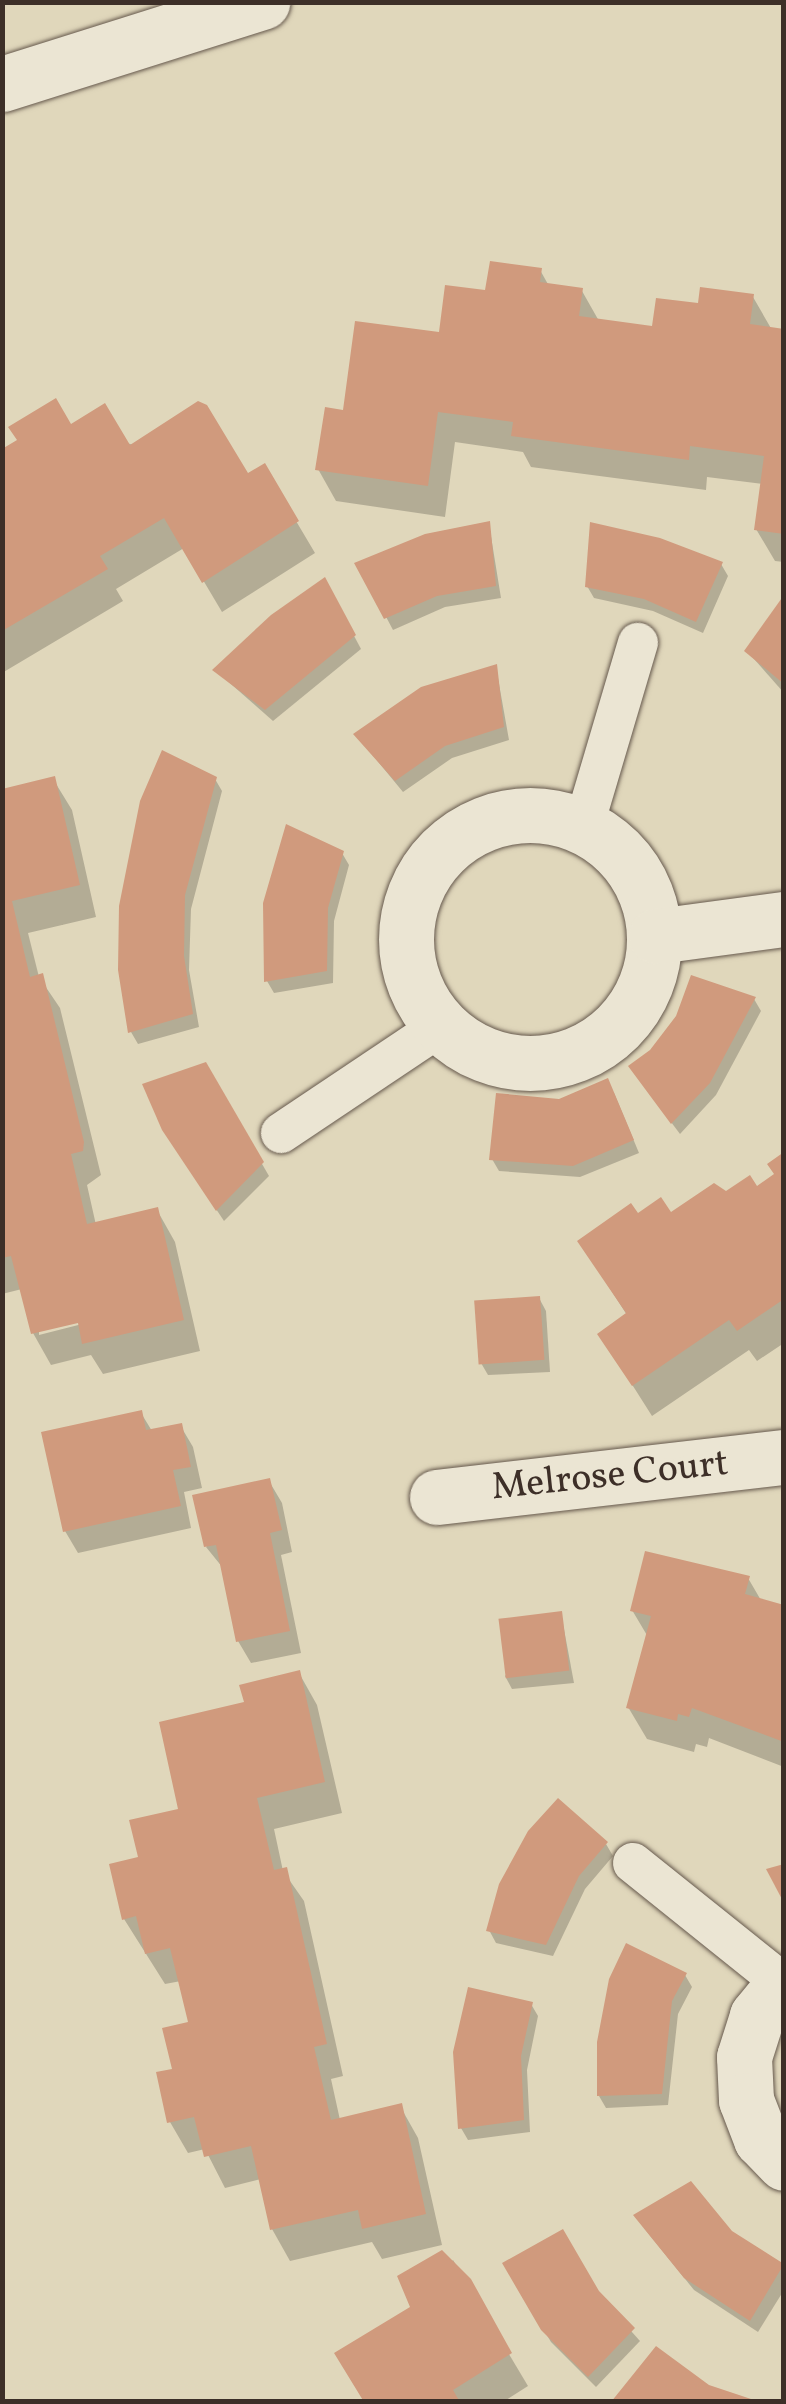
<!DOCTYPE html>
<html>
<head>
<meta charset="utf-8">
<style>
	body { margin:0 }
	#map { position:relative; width:786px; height:2404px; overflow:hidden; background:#e0d7bb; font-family:Vollkorn,serif }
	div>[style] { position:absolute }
	.shadow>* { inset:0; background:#0003 }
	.building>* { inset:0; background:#d09a7d; transform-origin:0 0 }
	.roads { filter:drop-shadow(0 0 2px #66594d) drop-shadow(0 0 2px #66594d) }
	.service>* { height:40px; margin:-20px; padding:0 20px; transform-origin:20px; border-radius:20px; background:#ebe5d3 }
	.minor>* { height:55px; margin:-27.5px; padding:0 27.5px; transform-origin:27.5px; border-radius:27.5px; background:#ebe5d3 }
	.minor>.ring { margin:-27.5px; padding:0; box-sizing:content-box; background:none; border:55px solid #ebe5d3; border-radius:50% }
	.tertiary>* { height:55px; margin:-27.5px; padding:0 27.5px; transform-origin:27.5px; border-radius:27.5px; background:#ebe5d3 }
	span { translate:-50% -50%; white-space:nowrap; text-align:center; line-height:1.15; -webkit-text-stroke:8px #ebe5d3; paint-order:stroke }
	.street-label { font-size:38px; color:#3d2f28 }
	.frame { position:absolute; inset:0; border:5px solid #3d2f28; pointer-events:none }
</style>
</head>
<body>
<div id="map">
	<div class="shadow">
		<i style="clip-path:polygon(540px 270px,549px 286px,582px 291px,599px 321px,654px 329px,700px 306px,753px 297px,772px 330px,784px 332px,784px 562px,775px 561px,756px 529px,763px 484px,707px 477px,706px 490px,531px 467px,523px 452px,455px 442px,445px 517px,336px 501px,318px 469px,345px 413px,487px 293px)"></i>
		<i style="clip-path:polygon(70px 427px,247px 477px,264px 467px,315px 553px,222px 612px,184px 548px,116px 589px,123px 601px,2px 673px,2px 452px)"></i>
		<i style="clip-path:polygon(489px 524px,501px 598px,445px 607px,393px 630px,358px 564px)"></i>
		<i style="clip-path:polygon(721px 564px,728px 576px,703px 633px,653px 611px,594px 598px,587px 586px)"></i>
		<i style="clip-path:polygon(325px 581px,361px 649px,273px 721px,215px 670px)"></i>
		<i style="clip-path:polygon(783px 600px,784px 693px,747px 651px)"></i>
		<i style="clip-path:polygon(496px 667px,509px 740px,452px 758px,403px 792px,356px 735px)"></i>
		<i style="clip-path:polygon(evenodd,53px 779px,72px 810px,96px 917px,28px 933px,39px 977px,60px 1008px,101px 1175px,87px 1185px,96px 1225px,157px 1210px,175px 1242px,200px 1351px,103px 1374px,91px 1355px,51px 1365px,33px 1333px,22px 1289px,2px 1294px,2px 792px,53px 779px,89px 1317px,90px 1322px,39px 1335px,39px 1330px,89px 1317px)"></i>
		<i style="clip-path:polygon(215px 779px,222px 791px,191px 909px,189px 970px,199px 1027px,138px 1044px,131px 1032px)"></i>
		<i style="clip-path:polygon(342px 853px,349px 865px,334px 921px,333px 983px,274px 993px,267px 981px)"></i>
		<i style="clip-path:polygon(754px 999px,761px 1011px,716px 1095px,680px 1134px,638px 1078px)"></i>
		<i style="clip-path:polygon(205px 1065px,269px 1176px,224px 1221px,172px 1143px)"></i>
		<i style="clip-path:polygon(614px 1093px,639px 1153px,580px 1177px,499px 1171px,492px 1159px)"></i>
		<i style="clip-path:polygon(784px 1155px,784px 1343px,757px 1361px,749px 1350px,652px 1416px,600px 1334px,627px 1315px,580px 1242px,637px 1216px,671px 1216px,756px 1190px,777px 1176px)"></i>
		<i style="clip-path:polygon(539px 1298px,546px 1311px,550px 1372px,488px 1375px,481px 1363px)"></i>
		<i style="clip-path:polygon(141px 1413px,152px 1431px,180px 1425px,193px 1447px,202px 1488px,184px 1492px,191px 1528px,78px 1553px,65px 1531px)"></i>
		<i style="clip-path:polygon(269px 1481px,282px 1503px,292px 1552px,281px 1555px,301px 1653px,251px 1663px,238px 1641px,223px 1568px,206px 1547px)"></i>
		<i style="clip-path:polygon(748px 1578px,762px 1602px,784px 1608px,784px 1767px,709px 1738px,707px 1747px,696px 1744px,694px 1752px,647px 1739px,628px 1707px,648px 1637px,632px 1610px)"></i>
		<i style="clip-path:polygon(561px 1613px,574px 1683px,512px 1689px,505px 1676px)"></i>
		<i style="clip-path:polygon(299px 1673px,317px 1705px,342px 1813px,274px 1829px,283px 1871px,304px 1901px,343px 2076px,331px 2079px,340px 2120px,400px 2106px,418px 2138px,442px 2245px,382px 2259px,372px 2242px,290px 2261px,272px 2229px,261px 2179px,225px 2188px,205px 2149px,188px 2153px,170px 2122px,175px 2071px,191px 2024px,181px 1981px,165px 1984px,124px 1919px,141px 1859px,181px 1811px,247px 1704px)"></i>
		<i style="clip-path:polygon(606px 1844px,613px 1856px,585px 1889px,553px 1956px,496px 1943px,489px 1930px)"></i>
		<i style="clip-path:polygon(685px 1975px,692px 1987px,678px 2014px,668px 2105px,606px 2108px,599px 2096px)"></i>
		<i style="clip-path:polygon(531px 2004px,538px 2016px,527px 2070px,530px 2132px,468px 2140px,461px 2128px)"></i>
		<i style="clip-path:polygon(644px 2228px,731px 2233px,783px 2267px,784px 2290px,758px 2332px,694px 2290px)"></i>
		<i style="clip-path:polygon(453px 2260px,528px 2386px,503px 2402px,365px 2402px,413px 2308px)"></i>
		<i style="clip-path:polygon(505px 2264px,597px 2293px,640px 2341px,596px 2387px,551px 2342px)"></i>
	</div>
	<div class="building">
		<i style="clip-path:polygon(490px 261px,542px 268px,540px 282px,583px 288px,579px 316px,652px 326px,656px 298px,698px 303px,700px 287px,754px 294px,750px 324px,784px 329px,784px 534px,754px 530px,764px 456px,690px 446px,689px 460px,511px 436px,513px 422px,438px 412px,428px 486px,315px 470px,325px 407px,343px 410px,355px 321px,439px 332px,445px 285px,485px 290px)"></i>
		<i style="clip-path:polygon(56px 398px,71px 424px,105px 403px,130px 445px,198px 401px,207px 405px,248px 473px,265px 463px,299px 521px,202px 583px,164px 518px,100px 556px,108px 569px,2px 631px,2px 449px,17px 440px,8px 427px)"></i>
		<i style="clip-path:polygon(490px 521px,496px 586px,437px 596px,384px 619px,354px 563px,425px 534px)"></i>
		<i style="clip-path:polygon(590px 522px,660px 538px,723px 562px,696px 622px,644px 599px,585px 587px)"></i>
		<i style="clip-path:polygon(325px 577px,356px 635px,265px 710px,212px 670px,271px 615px)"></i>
		<i style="clip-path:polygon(784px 595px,784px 684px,744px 651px)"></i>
		<i style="clip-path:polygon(497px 664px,504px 727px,445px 746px,395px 781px,353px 734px,421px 687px)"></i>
		<i style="clip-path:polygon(162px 750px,217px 777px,185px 895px,184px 956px,193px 1014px,128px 1033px,118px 970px,119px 906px,140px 801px)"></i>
		<i style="clip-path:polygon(55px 776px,80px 885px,12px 901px,30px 977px,43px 973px,84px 1142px,83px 1151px,71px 1154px,87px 1224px,158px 1207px,184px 1320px,82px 1344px,78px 1323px,31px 1334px,11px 1256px,2px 1258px,2px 789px)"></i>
		<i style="clip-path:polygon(286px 824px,344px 851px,328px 908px,327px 971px,264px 982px,263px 903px)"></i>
		<i style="clip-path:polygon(691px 975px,756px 997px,710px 1083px,671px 1124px,628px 1066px,650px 1050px,676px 1016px)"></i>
		<i style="clip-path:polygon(206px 1062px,264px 1162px,216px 1211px,162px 1130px,142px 1084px)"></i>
		<i style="clip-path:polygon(608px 1078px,634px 1140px,573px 1166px,489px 1160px,496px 1093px,559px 1099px)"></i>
		<i style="clip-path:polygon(784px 1152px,784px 1299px,737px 1331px,729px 1320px,632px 1386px,597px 1334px,626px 1313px,577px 1241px,631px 1203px,638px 1213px,661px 1197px,671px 1212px,714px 1183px,726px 1191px,750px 1175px,757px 1186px,774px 1174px,767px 1164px)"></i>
		<i style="left:540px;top:1296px;width:64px;height:66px;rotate:86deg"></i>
		<i style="clip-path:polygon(142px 1410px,146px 1430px,182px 1423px,191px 1467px,173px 1470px,181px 1506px,63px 1532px,41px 1432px)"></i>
		<i style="clip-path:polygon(270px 1478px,282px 1530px,270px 1533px,290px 1631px,236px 1642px,216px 1545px,204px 1547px,192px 1495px)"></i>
		<i style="clip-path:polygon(645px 1551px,750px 1576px,745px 1594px,784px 1605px,784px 1742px,692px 1708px,689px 1717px,678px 1714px,677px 1721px,626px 1708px,651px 1616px,630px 1611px)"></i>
		<i style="left:562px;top:1611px;width:60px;height:64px;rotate:83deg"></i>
		<i style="clip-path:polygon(300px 1670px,325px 1782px,257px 1798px,274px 1870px,287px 1867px,327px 2044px,314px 2047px,331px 2120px,402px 2103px,426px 2214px,362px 2229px,358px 2210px,270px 2230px,251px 2146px,204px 2157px,194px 2117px,167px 2123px,156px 2072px,172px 2069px,162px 2028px,188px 2022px,170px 1948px,145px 1954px,136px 1916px,122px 1920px,109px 1864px,138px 1857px,129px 1820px,178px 1809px,159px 1722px,244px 1702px,239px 1685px)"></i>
		<i style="clip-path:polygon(558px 1798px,608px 1842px,579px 1876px,546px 1945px,486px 1931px,499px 1884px,528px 1831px)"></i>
		<i style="clip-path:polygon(784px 1864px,784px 1903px,766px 1869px)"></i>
		<i style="clip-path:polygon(626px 1943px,687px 1973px,672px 2001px,662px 2094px,597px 2096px,597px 2042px,609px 1979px)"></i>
		<i style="clip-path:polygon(468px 1987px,533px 2002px,521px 2056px,524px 2120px,458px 2129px,453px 2052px)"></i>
		<i style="clip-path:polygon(691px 2181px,732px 2231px,784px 2264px,750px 2321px,684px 2278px,633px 2215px)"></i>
		<i style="clip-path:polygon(563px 2229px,599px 2291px,635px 2328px,588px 2377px,541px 2330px,502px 2263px)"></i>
		<i style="clip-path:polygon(442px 2250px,471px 2279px,512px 2353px,453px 2390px,460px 2402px,364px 2402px,334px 2353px,410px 2307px,397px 2276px)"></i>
		<i style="clip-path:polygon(656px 2346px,709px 2385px,760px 2402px,611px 2402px)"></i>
	</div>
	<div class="roads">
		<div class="service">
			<i style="left:584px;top:825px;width:190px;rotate:-73.5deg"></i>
			<i style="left:281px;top:1133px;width:192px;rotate:-33.8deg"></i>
			<i style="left:633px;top:1863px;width:192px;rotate:38.7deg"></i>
		</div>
		<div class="minor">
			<i class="ring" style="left:406px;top:815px;width:193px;height:193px"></i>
			<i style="left:656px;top:936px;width:129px;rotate:-7.6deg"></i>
			<i style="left:437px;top:1497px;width:349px;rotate:-6.6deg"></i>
			<i style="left:784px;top:1983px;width:43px;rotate:129.3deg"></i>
			<i style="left:757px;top:2016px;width:43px;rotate:107.6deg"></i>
			<i style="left:744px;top:2057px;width:43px;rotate:87.3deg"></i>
			<i style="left:746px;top:2100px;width:42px;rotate:69deg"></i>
			<i style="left:761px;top:2139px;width:33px;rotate:46deg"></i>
		</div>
		<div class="tertiary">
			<i style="left:2px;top:84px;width:273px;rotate:-17.5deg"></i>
		</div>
	</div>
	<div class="street-label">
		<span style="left:610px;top:1477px;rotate:-6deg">Melrose Court</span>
	</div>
	<div class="frame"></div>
</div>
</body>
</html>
